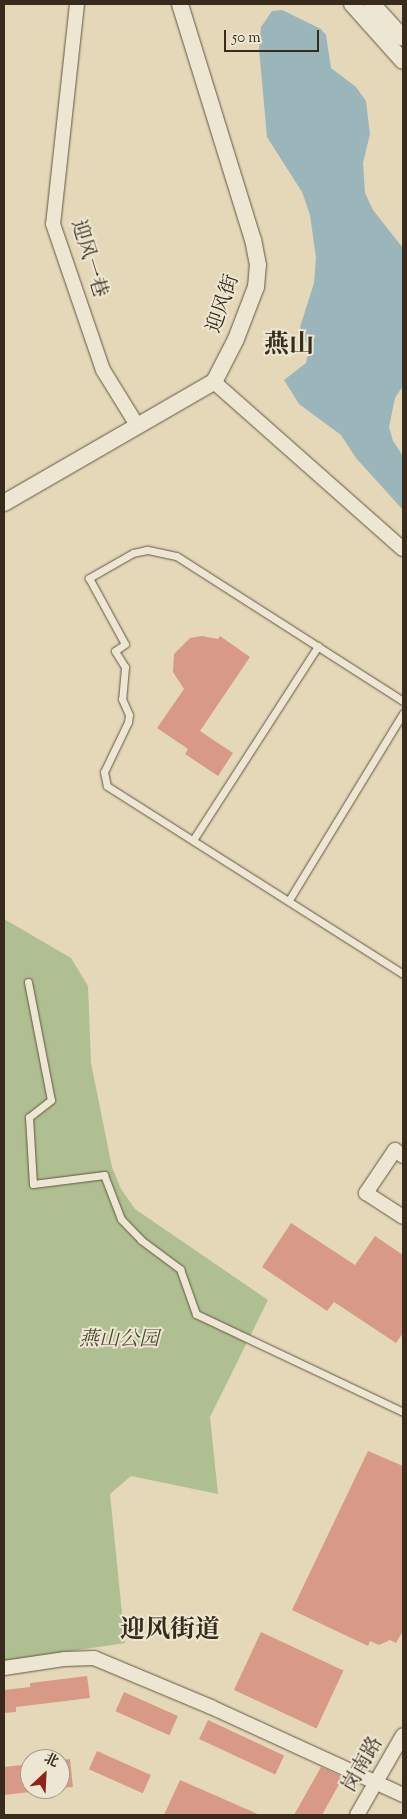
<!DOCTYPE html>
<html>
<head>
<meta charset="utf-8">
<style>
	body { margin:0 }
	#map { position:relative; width:407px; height:1819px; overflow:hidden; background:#e4d8b9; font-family:"Sorts Mill Goudy","Noto Serif SC",serif }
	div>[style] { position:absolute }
	.green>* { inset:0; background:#b0bf92 }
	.water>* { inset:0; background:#9bb6bb }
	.building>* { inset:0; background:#d89a87; transform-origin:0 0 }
	.roads { filter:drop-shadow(0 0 1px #635642) drop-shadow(0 0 1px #635642) }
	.service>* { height:7px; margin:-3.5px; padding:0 3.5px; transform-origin:3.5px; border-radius:3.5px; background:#ede6d2 }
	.minor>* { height:14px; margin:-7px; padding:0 7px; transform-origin:7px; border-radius:7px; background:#ede6d2 }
	.tertiary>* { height:16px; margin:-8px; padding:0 8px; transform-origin:8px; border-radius:8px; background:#ede6d2 }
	span { translate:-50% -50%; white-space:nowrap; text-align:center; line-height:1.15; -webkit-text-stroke:4px #ede6d2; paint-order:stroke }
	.street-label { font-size:20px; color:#382b1b }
	.park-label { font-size:20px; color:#504933; font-style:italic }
	.district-label { font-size:25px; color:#382b1b; font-weight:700 }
	.frame { position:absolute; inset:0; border:5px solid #382b1b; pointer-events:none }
	.north { position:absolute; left:20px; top:1749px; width:50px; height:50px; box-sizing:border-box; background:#ede6d2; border:1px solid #a59b89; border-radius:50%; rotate:25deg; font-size:14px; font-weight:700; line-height:20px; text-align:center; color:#382b1b }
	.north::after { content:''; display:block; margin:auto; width:18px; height:22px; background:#8f2418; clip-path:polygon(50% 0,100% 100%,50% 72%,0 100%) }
	.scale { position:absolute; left:224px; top:30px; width:95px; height:22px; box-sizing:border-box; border:2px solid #382b1b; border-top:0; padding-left:6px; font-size:15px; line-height:18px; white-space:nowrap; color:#382b1b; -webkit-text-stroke:4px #ede6d2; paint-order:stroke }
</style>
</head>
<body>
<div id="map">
	<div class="green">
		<i style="clip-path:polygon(4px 919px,71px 958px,88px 986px,91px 1063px,112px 1167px,121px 1189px,135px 1209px,268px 1300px,210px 1417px,218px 1494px,131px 1476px,110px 1494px,125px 1643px,4px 1661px)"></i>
	</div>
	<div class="water">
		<i style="clip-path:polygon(282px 10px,321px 29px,326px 35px,331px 68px,356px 87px,366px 101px,370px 134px,363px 163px,365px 193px,373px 210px,403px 248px,403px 386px,395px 398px,389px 427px,393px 441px,403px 456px,403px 510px,356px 458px,341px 435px,299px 404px,284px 380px,306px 363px,309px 350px,300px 327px,314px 283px,316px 258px,310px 215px,302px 192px,267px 137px,259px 49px,261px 27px,272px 11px)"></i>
	</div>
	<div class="building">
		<i style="clip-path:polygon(202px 636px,218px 639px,220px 636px,250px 657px,200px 731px,233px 753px,218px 776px,185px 754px,188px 749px,157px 728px,184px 689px,173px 672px,174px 654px,190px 638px)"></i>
		<i style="clip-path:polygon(291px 1223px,355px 1265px,375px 1236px,403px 1255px,403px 1333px,396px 1343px,334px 1302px,327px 1311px,262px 1267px)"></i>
		<i style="clip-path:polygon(368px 1451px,403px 1466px,403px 1631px,396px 1643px,390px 1640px,379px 1645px,370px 1641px,368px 1646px,292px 1610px)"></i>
		<i style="left:261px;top:1632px;width:91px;height:64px;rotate:25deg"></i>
		<i style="clip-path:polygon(87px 1676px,90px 1698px,16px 1707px,16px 1712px,4px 1713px,4px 1690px,30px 1687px,30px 1683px)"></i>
		<i style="left:124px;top:1692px;width:59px;height:21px;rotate:24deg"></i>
		<i style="left:208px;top:1720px;width:84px;height:21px;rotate:25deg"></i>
		<i style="left:97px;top:1751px;width:59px;height:20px;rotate:24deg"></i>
		<i style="clip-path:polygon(70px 1759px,73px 1787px,60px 1788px,60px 1760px)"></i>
		<i style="clip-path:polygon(30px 1764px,30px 1792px,4px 1795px,4px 1767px)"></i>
		<i style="clip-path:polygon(321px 1767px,343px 1777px,322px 1815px,294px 1815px)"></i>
		<i style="clip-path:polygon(180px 1780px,260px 1815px,164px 1815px)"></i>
	</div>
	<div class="roads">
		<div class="service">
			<i style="left:403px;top:701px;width:269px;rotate:-147.4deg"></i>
			<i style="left:176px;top:556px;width:30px;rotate:-168deg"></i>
			<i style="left:147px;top:550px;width:14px;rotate:168deg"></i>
			<i style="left:133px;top:553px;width:51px;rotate:150.4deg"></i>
			<i style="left:89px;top:578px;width:75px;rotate:61.4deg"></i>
			<i style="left:125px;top:644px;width:12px;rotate:145deg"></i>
			<i style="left:115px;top:651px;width:19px;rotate:58deg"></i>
			<i style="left:125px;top:667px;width:32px;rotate:95deg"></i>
			<i style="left:122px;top:699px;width:17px;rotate:66deg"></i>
			<i style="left:129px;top:715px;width:7px;rotate:98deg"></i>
			<i style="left:128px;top:722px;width:55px;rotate:115.6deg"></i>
			<i style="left:104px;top:772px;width:14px;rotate:78deg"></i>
			<i style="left:107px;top:786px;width:351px;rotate:32.4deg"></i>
			<i style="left:193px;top:840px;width:231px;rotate:-57.2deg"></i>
			<i style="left:289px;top:900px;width:219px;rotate:-58.6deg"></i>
			<i style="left:28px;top:982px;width:120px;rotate:79deg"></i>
			<i style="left:51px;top:1100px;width:28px;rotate:142deg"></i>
			<i style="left:29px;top:1117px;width:67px;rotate:86.6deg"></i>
			<i style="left:33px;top:1184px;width:72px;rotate:-7.2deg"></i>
			<i style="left:104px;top:1175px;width:47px;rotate:68.9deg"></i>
			<i style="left:121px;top:1219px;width:29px;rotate:46deg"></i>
			<i style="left:141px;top:1240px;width:49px;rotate:36.6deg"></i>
			<i style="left:180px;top:1269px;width:48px;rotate:70.4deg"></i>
			<i style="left:196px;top:1314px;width:229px;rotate:25.3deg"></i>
		</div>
		<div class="minor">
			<i style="left:77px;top:4px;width:221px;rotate:96.2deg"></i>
			<i style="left:53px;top:224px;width:154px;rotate:71.1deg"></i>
			<i style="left:103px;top:370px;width:65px;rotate:58.3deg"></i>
			<i style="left:214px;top:382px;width:252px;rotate:41.5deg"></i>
			<i style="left:403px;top:1156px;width:10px;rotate:-143deg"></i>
			<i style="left:395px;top:1150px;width:52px;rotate:124deg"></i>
			<i style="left:366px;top:1193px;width:44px;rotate:33deg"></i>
			<i style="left:4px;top:1668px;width:62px;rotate:-8.4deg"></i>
			<i style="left:65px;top:1659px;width:29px;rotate:-2deg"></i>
			<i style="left:94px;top:1658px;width:127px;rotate:22.7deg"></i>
			<i style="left:211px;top:1707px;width:211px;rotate:24.6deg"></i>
			<i style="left:357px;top:1815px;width:92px;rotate:-60.1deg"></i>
		</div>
		<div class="tertiary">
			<i style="left:352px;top:4px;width:76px;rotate:48.2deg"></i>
			<i style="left:372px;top:4px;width:46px;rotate:47.6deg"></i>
			<i style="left:4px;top:503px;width:242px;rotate:-30deg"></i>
			<i style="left:214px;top:382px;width:48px;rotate:-62.9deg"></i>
			<i style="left:236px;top:339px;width:56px;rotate:-69deg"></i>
			<i style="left:256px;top:287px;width:22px;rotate:-85deg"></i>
			<i style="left:258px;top:265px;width:25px;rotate:-101deg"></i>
			<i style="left:253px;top:240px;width:247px;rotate:-107.2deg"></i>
		</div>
	</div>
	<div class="street-label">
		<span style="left:88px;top:259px;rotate:73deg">迎风一巷</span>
		<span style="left:224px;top:304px;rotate:-71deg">迎风街</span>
		<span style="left:363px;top:1765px;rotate:-60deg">岗南路</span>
	</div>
	<div class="park-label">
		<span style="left:119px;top:1340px">燕山公园</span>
	</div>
	<div class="district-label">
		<span style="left:289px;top:346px">燕山</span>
		<span style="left:170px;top:1631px">迎风街道</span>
	</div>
	<div class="frame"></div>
	<div class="north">北</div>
	<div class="scale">50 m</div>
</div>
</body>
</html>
